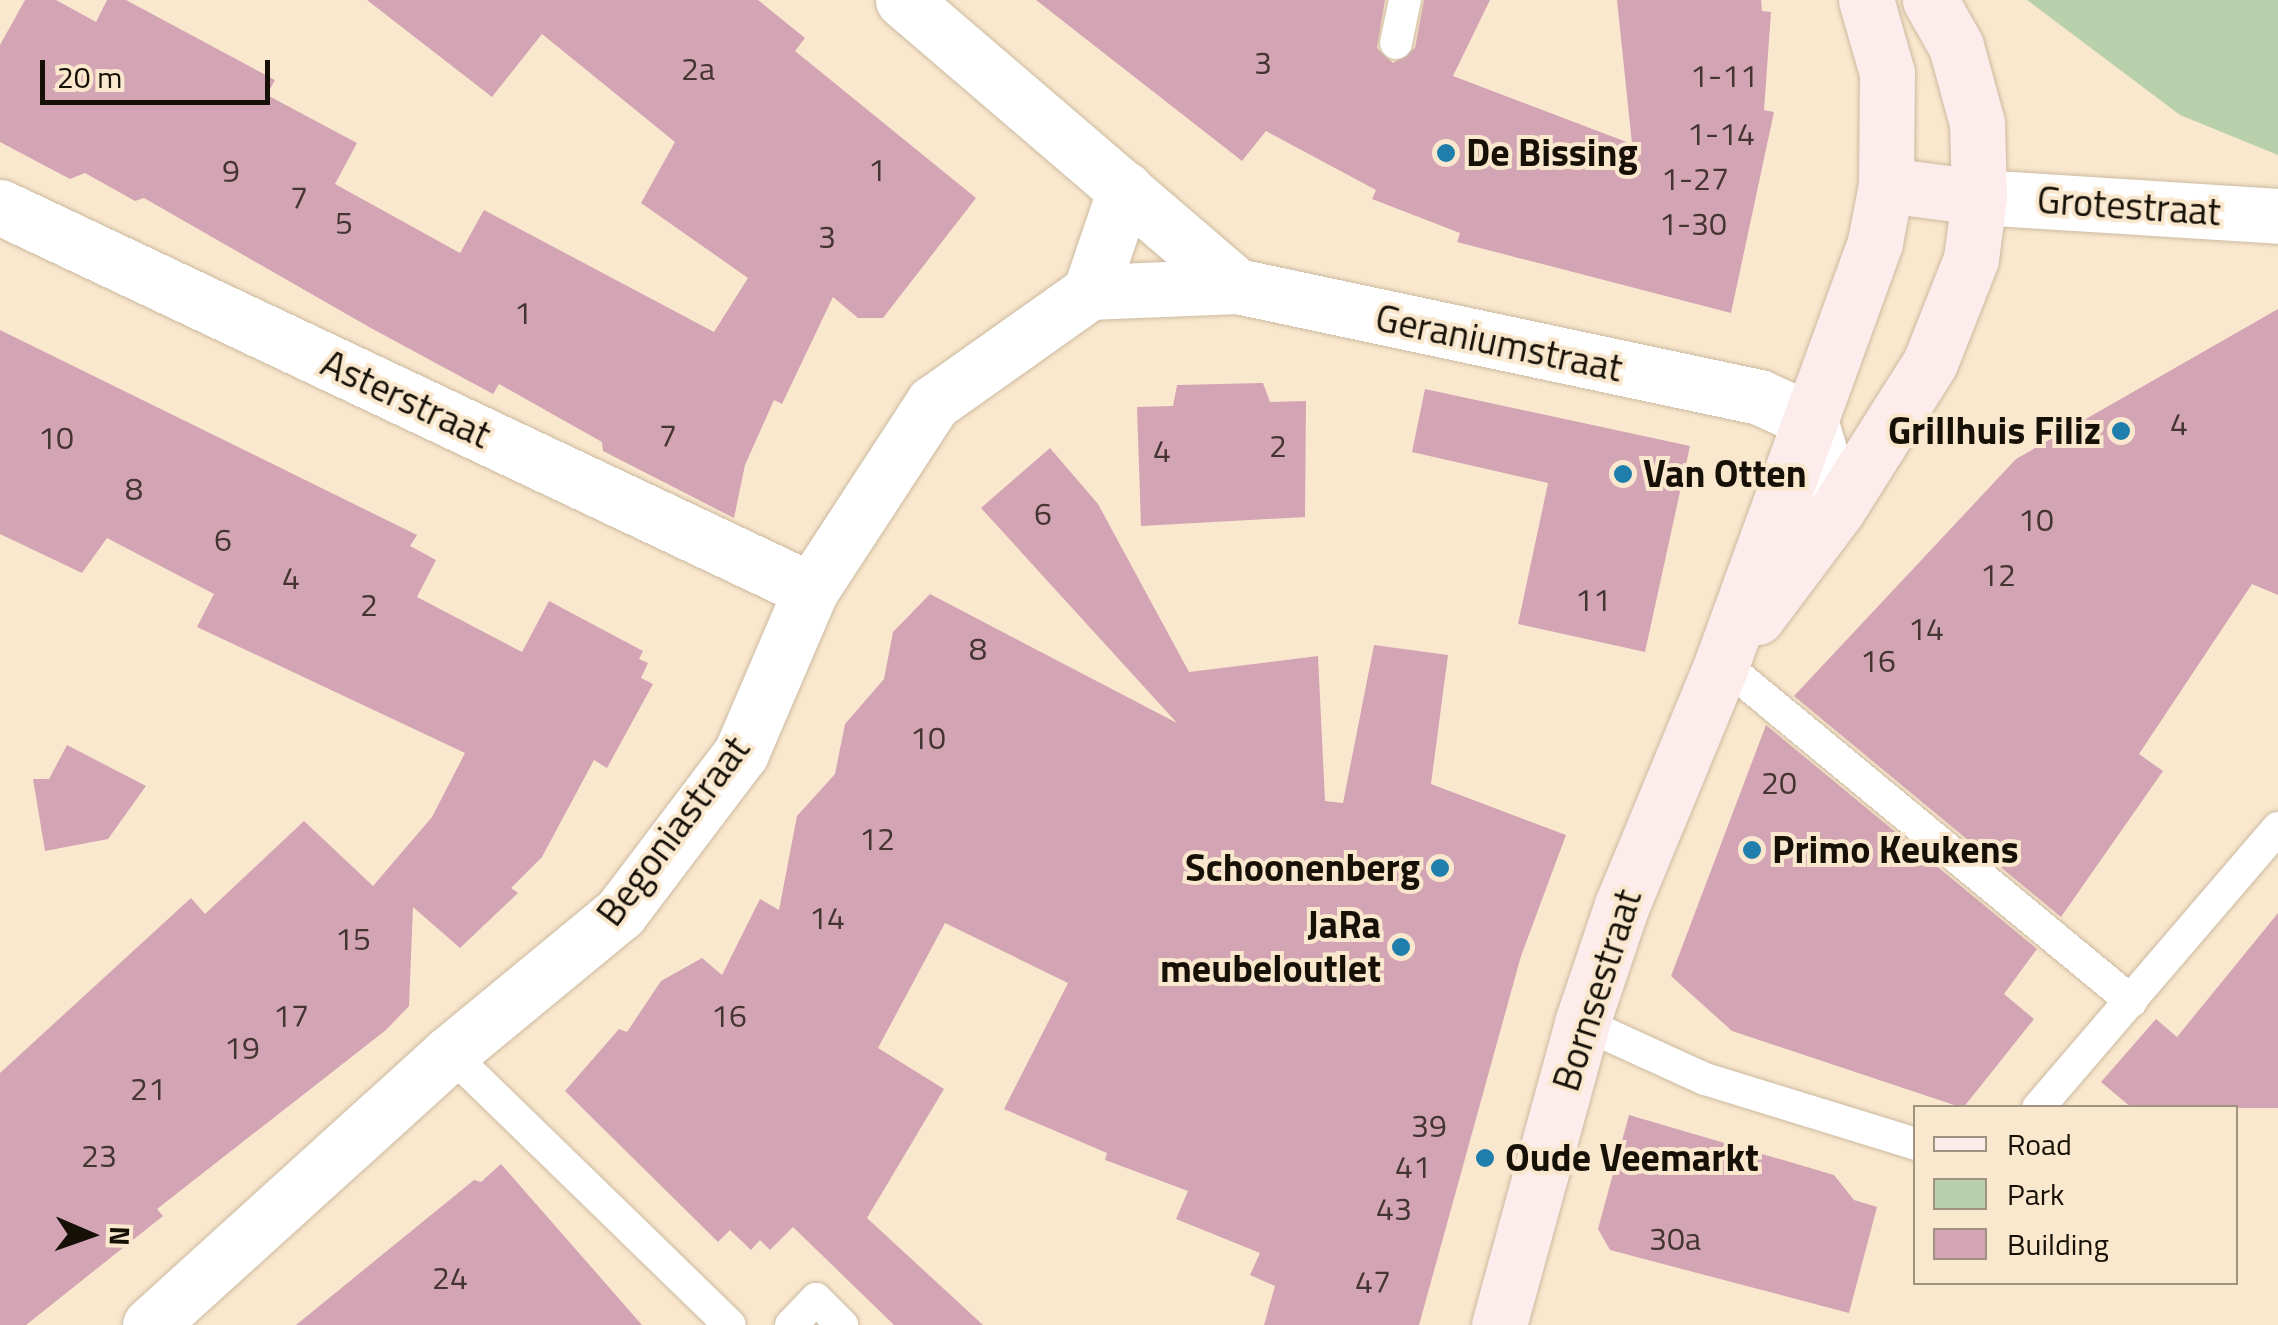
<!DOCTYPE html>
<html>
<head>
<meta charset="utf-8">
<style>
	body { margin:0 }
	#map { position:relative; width:2278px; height:1325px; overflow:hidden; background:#fae8ce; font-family:"Titillium Web",sans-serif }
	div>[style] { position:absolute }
	.green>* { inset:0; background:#b8d0ab }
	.building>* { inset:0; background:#d3a4b4 }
	.roads { filter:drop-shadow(0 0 2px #cbbaa0) drop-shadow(0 0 2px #cbbaa0) }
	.lane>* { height:32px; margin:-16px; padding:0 16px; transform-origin:16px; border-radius:16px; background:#fff }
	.street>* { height:55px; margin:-27.5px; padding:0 27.5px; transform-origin:27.5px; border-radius:27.5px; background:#fff }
	.secondary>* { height:55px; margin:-27.5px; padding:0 27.5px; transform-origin:27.5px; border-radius:27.5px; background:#fdecec }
	.dots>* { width:28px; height:28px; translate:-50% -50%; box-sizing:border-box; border:5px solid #fae8ce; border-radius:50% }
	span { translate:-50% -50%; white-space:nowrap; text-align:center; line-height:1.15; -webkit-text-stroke:8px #fae8ce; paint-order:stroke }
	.number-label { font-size:32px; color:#453532 }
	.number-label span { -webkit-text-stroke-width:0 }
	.poi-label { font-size:38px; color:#161007; font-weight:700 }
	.left { translate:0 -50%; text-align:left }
	.right { translate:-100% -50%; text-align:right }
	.street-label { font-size:38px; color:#161007 }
	.legend { position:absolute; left:1913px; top:1105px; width:325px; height:180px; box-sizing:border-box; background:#fae8ce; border:2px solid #9f927e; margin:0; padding:12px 18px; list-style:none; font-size:30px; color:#161007 }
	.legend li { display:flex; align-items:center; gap:20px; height:50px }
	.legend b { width:50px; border:2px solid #9f927e }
	.north { position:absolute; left:40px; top:1185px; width:100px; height:100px; -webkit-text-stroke:8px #fae8ce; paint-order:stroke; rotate:92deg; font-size:28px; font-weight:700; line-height:40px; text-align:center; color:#161007 }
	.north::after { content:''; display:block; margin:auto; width:35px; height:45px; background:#161007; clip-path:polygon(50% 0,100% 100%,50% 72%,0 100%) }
	.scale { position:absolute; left:40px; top:60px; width:230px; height:45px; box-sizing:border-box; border:5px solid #161007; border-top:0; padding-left:12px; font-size:30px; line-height:35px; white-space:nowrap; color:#161007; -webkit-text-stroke:8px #fae8ce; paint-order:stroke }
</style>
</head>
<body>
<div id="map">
	<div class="green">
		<i style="clip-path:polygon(2027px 0,2278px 0,2278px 155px,2180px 115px)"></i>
	</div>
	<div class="building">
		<i style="clip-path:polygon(25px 0,56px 0,96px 22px,107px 0,126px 0,275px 80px,267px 95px,357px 143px,335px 184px,460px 253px,484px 210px,714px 332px,748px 278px,641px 203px,675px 142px,542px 34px,492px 97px,367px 0,758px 0,805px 38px,795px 51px,976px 198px,883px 318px,858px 318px,833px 297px,782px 404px,774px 400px,745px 465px,734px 518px,603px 451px,602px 442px,499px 384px,493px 394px,369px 327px,144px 198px,135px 201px,85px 173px,70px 179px,0 142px,0 45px)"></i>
		<i style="clip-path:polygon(1036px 0,1385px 0,1377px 48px,1393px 63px,1415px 48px,1424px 0,1490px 0,1453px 76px,1632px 144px,1617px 0,1761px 0,1762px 11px,1771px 12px,1764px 110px,1774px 112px,1731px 313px,1457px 242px,1460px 233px,1372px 199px,1376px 190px,1266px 131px,1242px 161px)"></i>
		<i style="clip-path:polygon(2278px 309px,2278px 595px,2252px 584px,2139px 754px,2163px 771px,2061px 917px,1794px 696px,2016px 459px)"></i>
		<i style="clip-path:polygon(0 330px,417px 535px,410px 546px,436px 560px,417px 597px,522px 652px,549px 601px,643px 651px,639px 659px,648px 663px,641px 678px,653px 684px,607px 768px,594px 760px,542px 857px,511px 888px,518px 893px,460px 948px,413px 907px,409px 1006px,386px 1030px,157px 1209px,163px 1216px,26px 1325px,0 1325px,0 1073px,191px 898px,205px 914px,304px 821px,373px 886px,432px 817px,465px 753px,197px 627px,214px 594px,107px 538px,82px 573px,0 534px)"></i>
		<i style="clip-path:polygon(1263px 383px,1270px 402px,1306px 401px,1305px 517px,1141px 526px,1137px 407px,1173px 406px,1177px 385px)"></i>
		<i style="clip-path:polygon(1425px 389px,1690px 446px,1645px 652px,1518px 624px,1548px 483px,1412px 452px)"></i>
		<i style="clip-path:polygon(1050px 448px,1098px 504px,1189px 672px,1318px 656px,1325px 801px,1343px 803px,1374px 645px,1448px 655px,1431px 784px,1566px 835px,1521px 956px,1419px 1325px,1264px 1325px,1275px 1286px,1250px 1275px,1260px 1253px,1176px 1219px,1188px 1191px,1105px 1160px,1107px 1153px,1004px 1109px,1068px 983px,945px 923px,878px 1048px,944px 1089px,867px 1218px,983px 1325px,894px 1325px,793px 1227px,770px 1250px,760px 1240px,751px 1250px,730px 1230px,718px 1242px,565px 1091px,619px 1029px,627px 1032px,661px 981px,702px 958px,722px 975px,760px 899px,779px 910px,797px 816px,835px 774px,845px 724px,884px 679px,893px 632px,930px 594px,1177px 723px,981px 508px)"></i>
		<i style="clip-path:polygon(1766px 725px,2037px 949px,2004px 994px,2034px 1019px,1963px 1108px,1732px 1031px,1671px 976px)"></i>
		<i style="clip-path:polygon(67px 745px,146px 786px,108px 839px,45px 851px,33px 779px,49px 779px)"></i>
		<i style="clip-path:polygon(2278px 913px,2278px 1108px,2132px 1108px,2101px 1082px,2156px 1019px,2177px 1037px)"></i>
		<i style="clip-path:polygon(1629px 1115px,1834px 1175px,1854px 1200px,1877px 1207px,1849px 1313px,1610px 1250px,1598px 1229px)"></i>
		<i style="clip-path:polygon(501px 1164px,642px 1325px,296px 1325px,474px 1180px,481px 1182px)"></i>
	</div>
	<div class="roads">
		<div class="lane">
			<i style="left:1396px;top:43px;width:44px;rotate:-78.2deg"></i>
			<i style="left:1722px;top:663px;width:531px;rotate:39.57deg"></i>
			<i style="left:1582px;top:1023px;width:135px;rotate:24.5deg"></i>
			<i style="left:1705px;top:1079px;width:221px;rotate:17.1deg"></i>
			<i style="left:450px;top:1053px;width:390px;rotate:44.2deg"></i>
			<i style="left:2038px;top:1108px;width:369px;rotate:-49.4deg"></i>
			<i style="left:791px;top:1325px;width:36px;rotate:-46deg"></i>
			<i style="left:816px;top:1299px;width:37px;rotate:45deg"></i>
		</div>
		<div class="street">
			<i style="left:903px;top:0;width:440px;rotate:40.6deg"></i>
			<i style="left:1237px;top:286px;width:534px;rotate:12deg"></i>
			<i style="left:1759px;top:397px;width:56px;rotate:24.3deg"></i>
			<i style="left:1810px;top:420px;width:94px;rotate:73.3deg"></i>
			<i style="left:1979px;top:197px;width:300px;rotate:3.6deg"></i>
			<i style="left:0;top:207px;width:897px;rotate:25.28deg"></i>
			<i style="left:1090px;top:292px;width:109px;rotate:-71.2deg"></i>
			<i style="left:150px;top:1325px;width:405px;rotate:-42.2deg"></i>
			<i style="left:450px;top:1053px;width:220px;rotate:-39.5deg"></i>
			<i style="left:620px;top:913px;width:201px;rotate:-52.9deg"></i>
			<i style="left:741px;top:753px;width:177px;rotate:-66.8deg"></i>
			<i style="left:811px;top:590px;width:223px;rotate:-56.9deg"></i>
			<i style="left:933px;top:403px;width:192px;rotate:-35.3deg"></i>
			<i style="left:1090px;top:292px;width:147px;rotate:-2.3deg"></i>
		</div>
		<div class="secondary">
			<i style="left:1886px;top:185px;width:94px;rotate:7.4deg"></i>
			<i style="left:1757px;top:617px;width:134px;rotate:-53.2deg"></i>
			<i style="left:1837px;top:510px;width:174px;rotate:-57.7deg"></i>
			<i style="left:1930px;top:363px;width:112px;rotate:-68.5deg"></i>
			<i style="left:1971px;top:259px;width:63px;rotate:-82.6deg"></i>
			<i style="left:1979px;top:197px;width:74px;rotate:-91.5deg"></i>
			<i style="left:1977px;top:123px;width:80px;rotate:-105.3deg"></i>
			<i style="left:1956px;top:46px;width:53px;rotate:-119.5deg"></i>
			<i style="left:1499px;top:1325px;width:313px;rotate:-74.6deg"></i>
			<i style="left:1582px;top:1023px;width:125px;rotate:-71.3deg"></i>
			<i style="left:1622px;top:905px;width:262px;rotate:-67.5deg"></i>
			<i style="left:1722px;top:663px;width:448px;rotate:-70deg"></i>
			<i style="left:1875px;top:242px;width:58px;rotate:-79.1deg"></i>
			<i style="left:1886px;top:185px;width:112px;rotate:-89.5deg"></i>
			<i style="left:1887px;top:73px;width:76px;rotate:-106deg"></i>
		</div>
	</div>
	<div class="dots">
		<i style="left:1446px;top:153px;background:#1f7eab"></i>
		<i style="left:2121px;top:431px;background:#1f7eab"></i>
		<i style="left:1623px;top:474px;background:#1f7eab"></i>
		<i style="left:1752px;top:850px;background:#1f7eab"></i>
		<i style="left:1440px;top:868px;background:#1f7eab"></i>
		<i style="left:1401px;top:947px;background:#1f7eab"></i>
		<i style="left:1485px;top:1158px;background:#1f7eab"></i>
	</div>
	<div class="number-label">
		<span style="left:1263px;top:62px">3</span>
		<span style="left:698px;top:68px">2a</span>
		<span style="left:1724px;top:75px">1-11</span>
		<span style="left:1721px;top:133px">1-14</span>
		<span style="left:877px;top:169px">1</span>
		<span style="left:231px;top:170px">9</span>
		<span style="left:1695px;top:178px">1-27</span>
		<span style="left:299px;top:197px">7</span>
		<span style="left:344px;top:222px">5</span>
		<span style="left:1693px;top:223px">1-30</span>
		<span style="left:827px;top:236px">3</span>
		<span style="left:523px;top:312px">1</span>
		<span style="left:2179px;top:423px">4</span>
		<span style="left:668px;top:435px">7</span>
		<span style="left:56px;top:437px">10</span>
		<span style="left:1278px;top:445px">2</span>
		<span style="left:1162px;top:450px">4</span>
		<span style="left:134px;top:488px">8</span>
		<span style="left:1043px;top:513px">6</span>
		<span style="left:2036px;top:519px">10</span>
		<span style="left:223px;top:539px">6</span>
		<span style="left:1998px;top:574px">12</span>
		<span style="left:291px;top:577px">4</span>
		<span style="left:1593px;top:599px">11</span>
		<span style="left:369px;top:604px">2</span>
		<span style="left:1926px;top:628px">14</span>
		<span style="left:978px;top:648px">8</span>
		<span style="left:1878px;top:660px">16</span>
		<span style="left:928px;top:737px">10</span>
		<span style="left:1779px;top:782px">20</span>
		<span style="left:877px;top:838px">12</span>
		<span style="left:827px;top:917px">14</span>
		<span style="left:353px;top:938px">15</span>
		<span style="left:291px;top:1015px">17</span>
		<span style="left:729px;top:1015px">16</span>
		<span style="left:242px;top:1047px">19</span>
		<span style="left:148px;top:1088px">21</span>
		<span style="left:1429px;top:1125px">39</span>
		<span style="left:99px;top:1155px">23</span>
		<span style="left:1413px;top:1166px">41</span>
		<span style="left:1394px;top:1208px">43</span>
		<span style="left:1675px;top:1238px">30a</span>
		<span style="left:450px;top:1277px">24</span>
		<span style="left:1373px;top:1281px">47</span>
	</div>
	<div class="poi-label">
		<span class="left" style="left:1466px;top:153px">De Bissing</span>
		<span class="right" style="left:2101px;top:431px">Grillhuis Filiz</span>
		<span class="left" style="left:1643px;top:474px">Van Otten</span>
		<span class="left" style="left:1772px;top:850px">Primo Keukens</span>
		<span class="right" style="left:1420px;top:868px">Schoonenberg</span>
		<span class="right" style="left:1381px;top:947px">JaRa<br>meubeloutlet</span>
		<span class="left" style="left:1505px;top:1158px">Oude Veemarkt</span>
	</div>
	<div class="street-label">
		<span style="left:2129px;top:206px;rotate:4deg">Grotestraat</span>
		<span style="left:1499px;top:343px;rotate:12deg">Geraniumstraat</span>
		<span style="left:406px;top:399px;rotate:25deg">Asterstraat</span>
		<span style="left:673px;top:831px;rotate:-53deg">Begoniastraat</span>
		<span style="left:1597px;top:990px;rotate:-72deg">Bornsestraat</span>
	</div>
	<ul class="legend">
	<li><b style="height:12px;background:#fdecec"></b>Road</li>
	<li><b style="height:28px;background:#b8d0ab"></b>Park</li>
	<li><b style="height:28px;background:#d3a4b4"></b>Building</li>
	</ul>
	<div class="north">N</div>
	<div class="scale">20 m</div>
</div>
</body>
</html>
